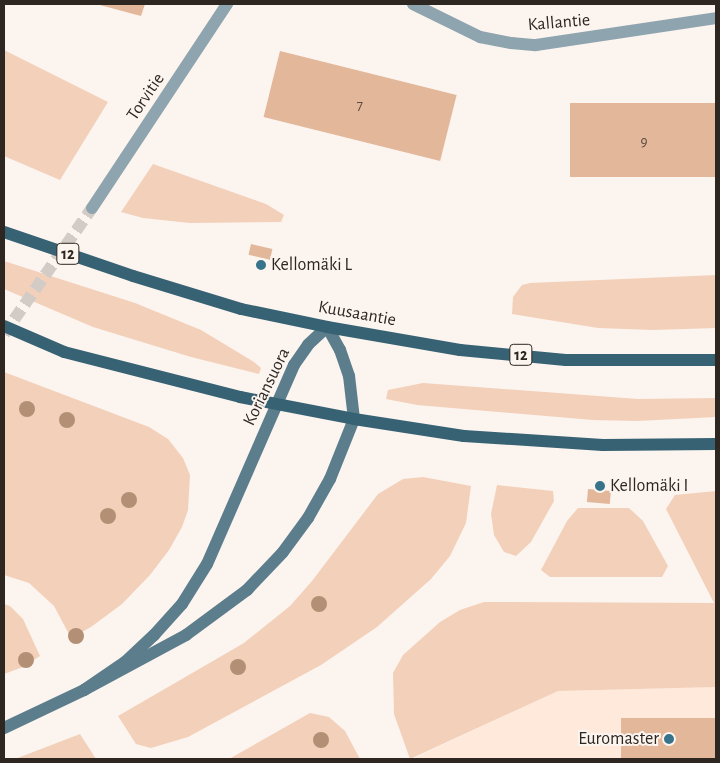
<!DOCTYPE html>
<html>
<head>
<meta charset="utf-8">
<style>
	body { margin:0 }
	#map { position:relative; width:720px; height:763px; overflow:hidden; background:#fcf4ef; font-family:"Alegreya Sans",sans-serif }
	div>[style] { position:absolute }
	.built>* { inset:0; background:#fee9db }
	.green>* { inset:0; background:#f3d0b9 }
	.building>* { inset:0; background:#e3b79a; transform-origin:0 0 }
	.minor-tunnel>* { height:12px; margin-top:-6px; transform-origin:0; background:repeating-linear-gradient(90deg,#d3cbc6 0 12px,transparent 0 18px) }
	.minor>* { height:12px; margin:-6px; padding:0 6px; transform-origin:6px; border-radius:6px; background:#8ea5af }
	.secondary>* { height:12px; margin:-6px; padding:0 6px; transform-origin:6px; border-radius:6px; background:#5c7e8c }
	.primary>* { height:12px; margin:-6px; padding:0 6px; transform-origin:6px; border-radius:6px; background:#376273 }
	.trees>* { width:16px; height:16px; margin:-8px; border-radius:50%; background:#b28f75 }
	.dots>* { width:14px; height:14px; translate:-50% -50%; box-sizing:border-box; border:2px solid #fcf4ef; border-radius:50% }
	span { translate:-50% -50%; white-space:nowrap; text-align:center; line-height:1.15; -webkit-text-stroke:4px #fcf4ef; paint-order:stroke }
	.number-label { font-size:15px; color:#5a4a3f }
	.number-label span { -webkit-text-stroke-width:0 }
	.shield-label span { padding:1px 4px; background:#fcf4ef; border:1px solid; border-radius:4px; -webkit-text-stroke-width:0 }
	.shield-label { font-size:16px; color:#2d2621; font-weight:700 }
	.street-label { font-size:18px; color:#2d2621 }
	.poi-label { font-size:18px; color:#2d2621 }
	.left { translate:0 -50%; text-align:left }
	.right { translate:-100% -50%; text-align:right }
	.frame { position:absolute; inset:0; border:5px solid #2d2621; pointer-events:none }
</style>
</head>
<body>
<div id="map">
	<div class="built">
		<i style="clip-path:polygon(716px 687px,716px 759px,412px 759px,558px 691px)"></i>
	</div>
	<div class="green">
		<i style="clip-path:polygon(4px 50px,108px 102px,60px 180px,4px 156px)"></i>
		<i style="clip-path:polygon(153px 164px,266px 204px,284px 215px,281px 222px,190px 223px,143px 218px,121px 212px)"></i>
		<i style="clip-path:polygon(4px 261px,135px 303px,201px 330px,254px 362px,261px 368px,259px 374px,191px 357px,93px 327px,4px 289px)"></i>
		<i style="clip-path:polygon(716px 275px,716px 328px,653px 330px,598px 328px,512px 314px,513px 297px,522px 285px,530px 283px)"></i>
		<i style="clip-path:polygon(4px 372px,149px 427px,168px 439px,183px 458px,190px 475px,188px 510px,182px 527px,169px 550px,150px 575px,122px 604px,91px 627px,71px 638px,54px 606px,29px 583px,4px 575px)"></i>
		<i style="clip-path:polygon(423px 383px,638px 399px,716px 398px,716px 417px,637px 421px,593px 420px,417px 405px,386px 399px,388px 390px)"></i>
		<i style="clip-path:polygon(423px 477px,471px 486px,466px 523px,450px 556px,431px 579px,377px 627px,321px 665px,188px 737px,151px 748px,136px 744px,118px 716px,244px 643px,290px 606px,312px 581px,378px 494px,403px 479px)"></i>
		<i style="clip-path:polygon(497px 485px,553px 491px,554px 501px,531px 542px,516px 556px,504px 552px,494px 535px,491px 514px)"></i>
		<i style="clip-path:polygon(716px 491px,716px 687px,558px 691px,410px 759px,394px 714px,393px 673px,403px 655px,440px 622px,460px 610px,484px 602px,714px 603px,666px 509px,675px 495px)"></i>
		<i style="clip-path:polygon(578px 508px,629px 508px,643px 521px,668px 566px,662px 577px,550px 577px,541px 570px,567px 521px)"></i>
		<i style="clip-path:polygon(4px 604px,10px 606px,23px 619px,40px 656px,23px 667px,4px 674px)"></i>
		<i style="clip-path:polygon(310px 713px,329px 717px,345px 731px,360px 759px,229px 759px)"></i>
		<i style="clip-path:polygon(80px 734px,96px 759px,15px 759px)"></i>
	</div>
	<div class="building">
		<i style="clip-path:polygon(96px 4px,145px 4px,141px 16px)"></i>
		<i style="left:280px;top:51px;width:182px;height:68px;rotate:14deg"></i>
		<i style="left:716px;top:103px;width:74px;height:146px;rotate:90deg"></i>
		<i style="left:251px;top:244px;width:22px;height:11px;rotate:13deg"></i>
		<i style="left:588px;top:489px;width:23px;height:13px;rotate:5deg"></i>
		<i style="left:716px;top:718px;width:41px;height:95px;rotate:90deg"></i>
	</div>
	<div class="minor-tunnel">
		<i style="left:4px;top:334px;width:154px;rotate:-55.1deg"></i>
	</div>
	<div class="minor">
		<i style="left:413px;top:4px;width:75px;rotate:26.2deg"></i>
		<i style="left:480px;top:37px;width:32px;rotate:11deg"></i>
		<i style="left:511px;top:43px;width:25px;rotate:5deg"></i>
		<i style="left:536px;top:45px;width:182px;rotate:-8.5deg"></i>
		<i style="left:92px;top:208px;width:245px;rotate:-56.5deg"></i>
	</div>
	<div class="secondary">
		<i style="left:4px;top:728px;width:89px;rotate:-25.4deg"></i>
		<i style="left:84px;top:690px;width:116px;rotate:-28.3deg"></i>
		<i style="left:186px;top:635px;width:76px;rotate:-36.4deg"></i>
		<i style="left:247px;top:590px;width:52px;rotate:-46.5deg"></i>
		<i style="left:283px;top:552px;width:42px;rotate:-53.7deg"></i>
		<i style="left:308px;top:518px;width:45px;rotate:-60.6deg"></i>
		<i style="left:330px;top:479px;width:65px;rotate:-68.2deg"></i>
		<i style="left:354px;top:419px;width:43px;rotate:-96.6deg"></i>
		<i style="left:349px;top:376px;width:28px;rotate:-109deg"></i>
		<i style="left:340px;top:350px;width:26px;rotate:-119deg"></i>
		<i style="left:327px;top:327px;width:26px;rotate:137deg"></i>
		<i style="left:308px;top:345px;width:24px;rotate:125deg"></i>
		<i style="left:294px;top:365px;width:217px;rotate:113.6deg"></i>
		<i style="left:207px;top:564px;width:47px;rotate:122deg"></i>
		<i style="left:182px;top:604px;width:42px;rotate:132.1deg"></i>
		<i style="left:154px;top:635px;width:40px;rotate:137deg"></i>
		<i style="left:125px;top:662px;width:50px;rotate:145.7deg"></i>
	</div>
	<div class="primary">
		<i style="left:4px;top:232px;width:136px;rotate:18.8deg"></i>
		<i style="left:133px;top:276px;width:113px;rotate:17deg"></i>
		<i style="left:241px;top:309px;width:88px;rotate:11.8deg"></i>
		<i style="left:327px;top:327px;width:135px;rotate:9.8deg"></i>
		<i style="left:460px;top:350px;width:106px;rotate:5.4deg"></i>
		<i style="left:566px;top:360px;width:150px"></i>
		<i style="left:4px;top:326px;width:65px;rotate:23.4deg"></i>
		<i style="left:64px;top:352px;width:182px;rotate:14.3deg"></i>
		<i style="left:240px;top:397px;width:116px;rotate:10.9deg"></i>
		<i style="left:354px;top:419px;width:111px;rotate:8.8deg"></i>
		<i style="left:464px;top:436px;width:139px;rotate:3.7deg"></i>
		<i style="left:603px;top:445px;width:113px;rotate:-0.5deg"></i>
	</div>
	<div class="trees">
		<i style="left:27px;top:409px"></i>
		<i style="left:67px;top:420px"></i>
		<i style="left:129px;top:500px"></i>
		<i style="left:108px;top:516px"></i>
		<i style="left:319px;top:604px"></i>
		<i style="left:76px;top:636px"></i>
		<i style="left:26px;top:660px"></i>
		<i style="left:238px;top:667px"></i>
		<i style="left:321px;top:740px"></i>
	</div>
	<div class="dots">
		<i style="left:261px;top:265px;background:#37738a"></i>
		<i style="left:600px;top:486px;background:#37738a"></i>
		<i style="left:669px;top:739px;background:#37738a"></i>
	</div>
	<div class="number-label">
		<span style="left:360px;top:106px">7</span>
		<span style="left:644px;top:142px">9</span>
	</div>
	<div class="shield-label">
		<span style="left:68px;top:254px">12</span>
		<span style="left:521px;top:355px">12</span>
	</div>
	<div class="street-label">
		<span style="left:559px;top:23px;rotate:-5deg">Kallantie</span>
		<span style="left:146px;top:97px;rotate:-56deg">Torvitie</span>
		<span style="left:357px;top:314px;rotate:10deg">Kuusaantie</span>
		<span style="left:267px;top:387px;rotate:-64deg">Koriansuora</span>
	</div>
	<div class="poi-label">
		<span class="left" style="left:271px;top:265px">Kellomäki L</span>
		<span class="left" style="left:610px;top:486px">Kellomäki I</span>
		<span class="right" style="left:659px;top:739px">Euromaster</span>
	</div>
	<div class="frame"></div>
</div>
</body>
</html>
